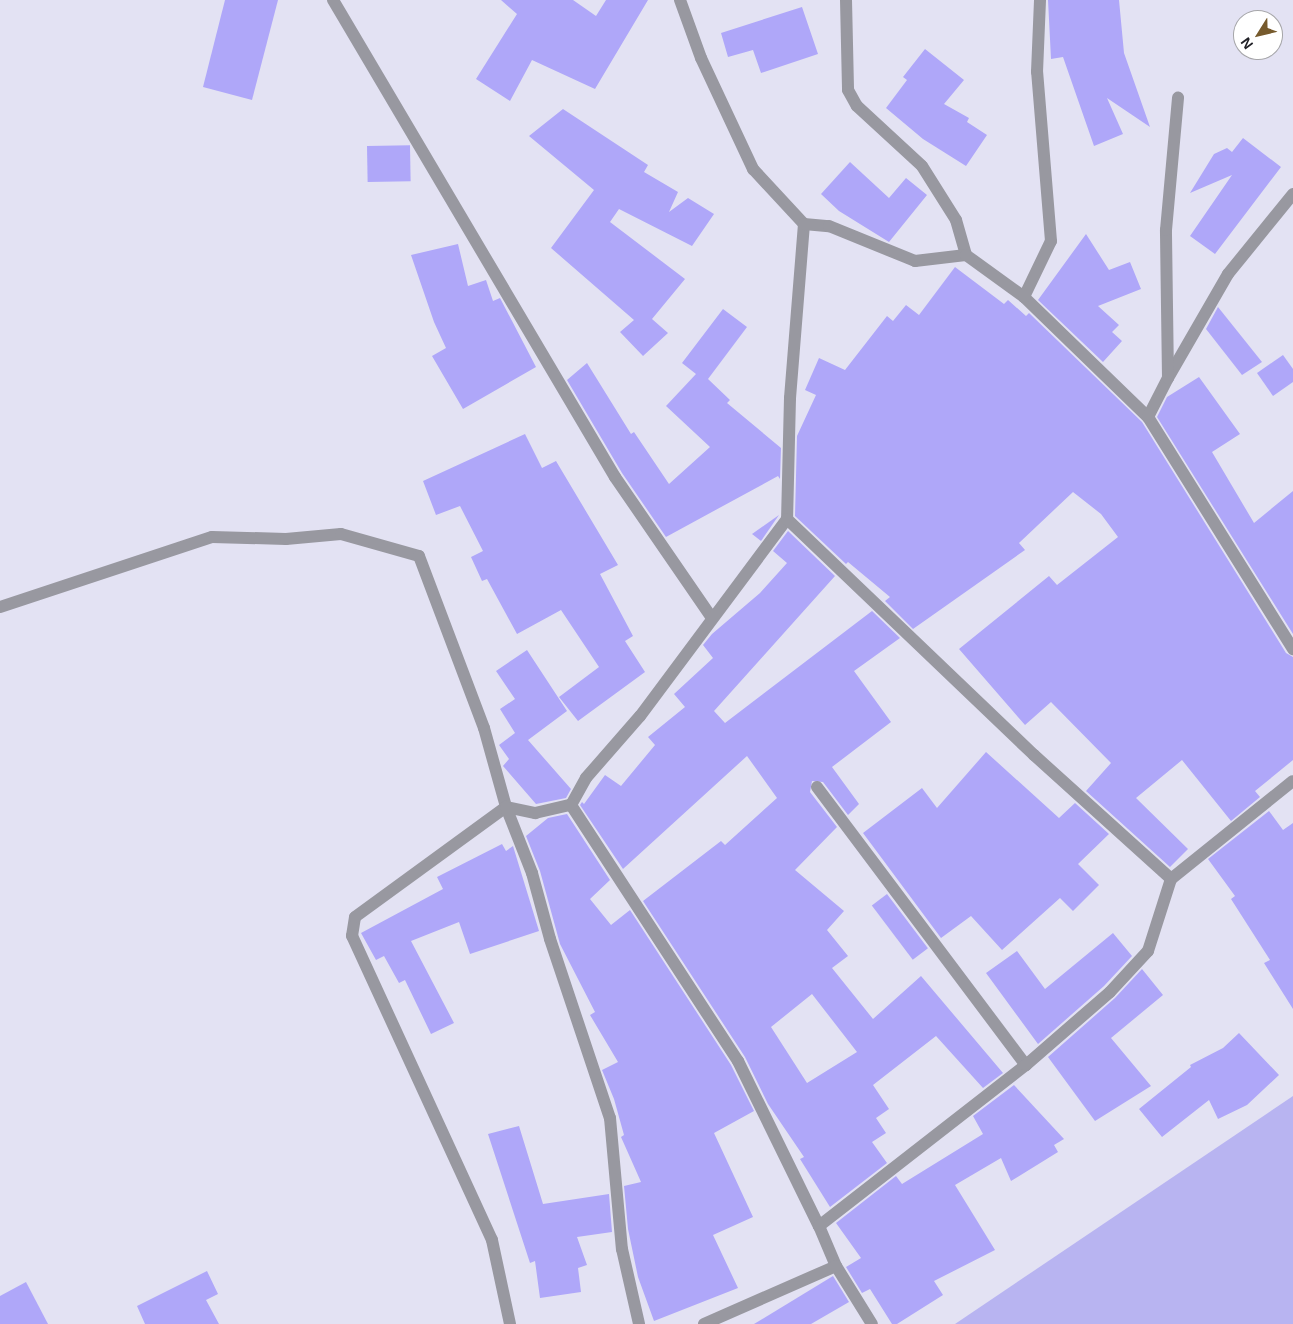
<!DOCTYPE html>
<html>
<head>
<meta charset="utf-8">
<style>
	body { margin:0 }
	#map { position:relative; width:1293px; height:1324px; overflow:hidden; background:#e3e2f3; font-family:Helvetica,sans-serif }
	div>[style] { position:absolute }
	.green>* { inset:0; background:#b8b4f1 }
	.building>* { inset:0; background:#afa7f9; transform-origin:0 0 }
	.minor>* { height:12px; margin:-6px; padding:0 6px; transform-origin:6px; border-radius:6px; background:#9898a0 }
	span { translate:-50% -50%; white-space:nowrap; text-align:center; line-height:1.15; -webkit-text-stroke:4px #fff; paint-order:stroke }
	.north { position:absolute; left:1233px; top:10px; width:50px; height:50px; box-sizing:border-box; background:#fff; border:1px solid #a6a6a9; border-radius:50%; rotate:234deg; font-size:14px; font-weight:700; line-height:20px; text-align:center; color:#212127 }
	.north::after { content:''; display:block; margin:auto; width:18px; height:22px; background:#765a2d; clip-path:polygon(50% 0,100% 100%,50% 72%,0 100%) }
</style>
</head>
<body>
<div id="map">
	<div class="green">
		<i style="clip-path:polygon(1293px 1096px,1293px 1324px,955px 1324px)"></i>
	</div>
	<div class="building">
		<i style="clip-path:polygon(225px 0,278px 0,252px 100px,203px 87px)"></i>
		<i style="clip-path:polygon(501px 0,573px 0,596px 16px,606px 0,648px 0,595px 89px,532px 60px,510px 101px,476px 79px,517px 14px)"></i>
		<i style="clip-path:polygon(1048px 0,1119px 0,1124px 53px,1150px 127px,1107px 98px,1123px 134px,1094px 146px,1063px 57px,1051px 59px)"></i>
		<i style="clip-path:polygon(802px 7px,818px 54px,761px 73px,753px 50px,728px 57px,721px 33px)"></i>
		<i style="clip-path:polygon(925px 49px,964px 80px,944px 104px,969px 118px,967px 122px,987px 135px,966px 166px,923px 139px,886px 108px,907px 80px,903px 77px)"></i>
		<i style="clip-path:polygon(563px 109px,648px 165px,644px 172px,678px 192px,669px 212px,688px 198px,714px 214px,692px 246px,619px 209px,610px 222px,685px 279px,652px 319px,668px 333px,643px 356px,620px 332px,634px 320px,551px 248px,594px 190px,529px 136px)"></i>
		<i style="clip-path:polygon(1243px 138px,1281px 167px,1215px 254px,1190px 236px,1232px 175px,1190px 193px,1214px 154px,1227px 148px,1232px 152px)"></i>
		<i style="left:367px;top:146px;width:43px;height:36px;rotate:-1deg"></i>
		<i style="clip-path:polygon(850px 162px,889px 198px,906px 178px,927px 195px,889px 242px,839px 211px,821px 194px)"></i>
		<i style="clip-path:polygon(1086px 234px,1109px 270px,1130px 262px,1141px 289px,1098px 306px,1119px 325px,1112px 332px,1122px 341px,1103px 362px,1038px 300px)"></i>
		<i style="clip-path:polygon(458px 244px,468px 286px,486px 280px,493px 301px,500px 298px,536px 367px,463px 409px,432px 356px,446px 348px,434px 322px,411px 255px)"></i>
		<i style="clip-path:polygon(955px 267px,1004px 304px,1008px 300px,1026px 316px,1029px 313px,1142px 422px,1286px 653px,1293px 657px,1293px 760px,1255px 791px,1260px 797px,1231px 821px,1182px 760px,1136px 798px,1188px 849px,1170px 867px,1086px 791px,1111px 763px,1051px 702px,1025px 725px,959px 649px,1049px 576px,1057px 585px,1118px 537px,1101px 514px,1073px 492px,1019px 543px,1025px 550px,913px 629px,885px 601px,890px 597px,848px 562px,846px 564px,795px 516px,797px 436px,816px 395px,805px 390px,819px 358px,845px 370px,887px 316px,893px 321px,906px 305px,919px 315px)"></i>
		<i style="clip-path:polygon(1218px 307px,1262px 362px,1242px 375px,1206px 329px)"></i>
		<i style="clip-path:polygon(723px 309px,747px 327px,708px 379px,730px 400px,727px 403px,781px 448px,780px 479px,778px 476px,666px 537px,622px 473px,567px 380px,587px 363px,631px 434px,634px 432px,669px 484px,710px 447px,666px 406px,696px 374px,682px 363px)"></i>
		<i style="clip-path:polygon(1283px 355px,1293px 369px,1293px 382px,1273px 396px,1257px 373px)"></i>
		<i style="clip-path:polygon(1199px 377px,1240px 434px,1212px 452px,1254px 523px,1293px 491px,1293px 634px,1157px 417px,1167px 397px)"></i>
		<i style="clip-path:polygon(525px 434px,542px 468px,556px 461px,618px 565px,600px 574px,633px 636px,625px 641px,645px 672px,578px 721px,559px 697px,599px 667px,561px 610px,517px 634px,487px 579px,482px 581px,471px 557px,483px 551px,460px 506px,436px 515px,423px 481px)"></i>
		<i style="clip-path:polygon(779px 515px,761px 541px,752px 534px)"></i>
		<i style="clip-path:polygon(evenodd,788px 531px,835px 576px,714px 711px,725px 723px,872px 611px,900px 638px,854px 671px,891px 722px,832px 767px,859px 804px,848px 815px,823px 782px,812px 781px,810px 792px,837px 827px,795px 870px,844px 911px,827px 930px,848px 956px,832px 968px,873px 1019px,921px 976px,1003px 1073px,983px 1088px,936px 1036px,873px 1085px,889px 1109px,876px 1118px,886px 1133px,872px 1142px,887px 1163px,830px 1207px,800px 1159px,804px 1157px,768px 1104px,745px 1057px,643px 901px,721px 841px,725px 845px,777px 798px,747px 756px,623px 869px,580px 805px,582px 802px,584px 804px,605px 775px,621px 786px,655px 745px,648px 737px,685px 707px,674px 694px,713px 658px,703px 645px,712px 634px,760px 593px,787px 563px,773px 551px,788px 531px,812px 994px,857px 1052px,807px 1083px,771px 1027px,812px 994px)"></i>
		<i style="clip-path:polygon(527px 650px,567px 711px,528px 740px,571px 789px,566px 798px,536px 804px,503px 766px,509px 759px,499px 745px,515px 733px,500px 709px,515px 699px,496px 671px)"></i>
		<i style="clip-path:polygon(986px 752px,1059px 818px,1075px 803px,1109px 834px,1078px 864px,1099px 885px,1073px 911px,1060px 898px,1002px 950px,971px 916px,941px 938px,863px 833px,922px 788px,937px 808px)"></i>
		<i style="clip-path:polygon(1269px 811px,1283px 830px,1293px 823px,1293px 1009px,1264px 963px,1270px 960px,1231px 899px,1235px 896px,1208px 859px)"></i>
		<i style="clip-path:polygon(567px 814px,610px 880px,590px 899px,611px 925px,630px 910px,731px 1065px,754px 1111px,714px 1133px,753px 1217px,713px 1235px,738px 1288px,654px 1321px,638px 1277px,628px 1229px,624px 1186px,641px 1182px,621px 1137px,624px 1135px,614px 1099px,602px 1070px,618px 1062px,590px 1015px,595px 1012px,560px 944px,540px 871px,526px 836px,548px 818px)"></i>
		<i style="clip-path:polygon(502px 844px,506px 851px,513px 846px,539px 931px,470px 954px,459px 922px,411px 941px,454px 1023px,431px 1034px,405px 980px,399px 983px,384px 956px,376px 960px,361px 933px,443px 889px,437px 877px)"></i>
		<i style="left:887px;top:894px;width:68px;height:19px;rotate:53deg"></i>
		<i style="clip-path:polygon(1113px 933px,1132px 956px,1104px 986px,1038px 1044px,986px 973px,1017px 951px,1045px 989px)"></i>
		<i style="clip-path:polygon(1142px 969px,1163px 995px,1111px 1038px,1151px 1086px,1095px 1121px,1048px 1057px,1115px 998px)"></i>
		<i style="clip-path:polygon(1239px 1033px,1279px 1075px,1247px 1105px,1218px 1119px,1209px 1100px,1162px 1137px,1139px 1109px,1191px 1067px,1190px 1065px,1223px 1048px)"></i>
		<i style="clip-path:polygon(1014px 1085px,1064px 1139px,1054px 1145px,1058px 1152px,1011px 1181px,1001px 1158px,955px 1185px,995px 1250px,934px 1281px,943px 1295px,897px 1324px,892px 1324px,870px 1289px,862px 1293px,846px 1267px,861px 1258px,836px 1223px,896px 1176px,902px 1184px,983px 1134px,973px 1116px)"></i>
		<i style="clip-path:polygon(519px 1126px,543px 1204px,609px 1194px,612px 1232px,577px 1237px,587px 1265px,578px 1268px,581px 1292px,540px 1298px,535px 1261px,530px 1263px,488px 1134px)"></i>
		<i style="clip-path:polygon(207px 1271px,218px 1294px,206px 1300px,219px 1324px,145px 1324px,137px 1306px)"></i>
		<i style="clip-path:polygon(833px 1276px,849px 1302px,811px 1324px,754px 1324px)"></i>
		<i style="clip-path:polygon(26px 1282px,48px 1324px,0 1324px,0 1296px)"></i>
	</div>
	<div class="minor">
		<i style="left:333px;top:0;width:554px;rotate:59.41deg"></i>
		<i style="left:615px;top:477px;width:171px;rotate:55.5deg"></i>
		<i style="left:680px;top:0;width:62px;rotate:70.1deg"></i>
		<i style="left:701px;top:58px;width:123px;rotate:64.9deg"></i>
		<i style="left:753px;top:169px;width:75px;rotate:47.2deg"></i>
		<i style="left:804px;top:224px;width:175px;rotate:94.6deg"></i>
		<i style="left:790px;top:398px;width:121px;rotate:91.4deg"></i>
		<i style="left:787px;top:519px;width:246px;rotate:126.7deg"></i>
		<i style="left:640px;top:716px;width:82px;rotate:131.1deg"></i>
		<i style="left:586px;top:778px;width:31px;rotate:119deg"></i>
		<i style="left:571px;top:805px;width:306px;rotate:56.9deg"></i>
		<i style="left:738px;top:1061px;width:184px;rotate:63.9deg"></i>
		<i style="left:819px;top:1226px;width:43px;rotate:67deg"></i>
		<i style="left:836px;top:1266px;width:68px;rotate:58.2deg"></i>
		<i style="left:846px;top:0;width:90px;rotate:88.7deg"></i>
		<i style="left:848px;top:90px;width:18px;rotate:61deg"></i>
		<i style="left:857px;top:106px;width:88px;rotate:42.7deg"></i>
		<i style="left:922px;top:166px;width:64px;rotate:57.8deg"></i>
		<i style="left:956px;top:220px;width:36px;rotate:74deg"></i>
		<i style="left:804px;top:224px;width:25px;rotate:5deg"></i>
		<i style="left:829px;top:226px;width:93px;rotate:22.1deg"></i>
		<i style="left:915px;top:261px;width:51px;rotate:-6.7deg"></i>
		<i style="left:966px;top:255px;width:72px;rotate:35.9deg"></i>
		<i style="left:1024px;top:297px;width:173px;rotate:44.1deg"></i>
		<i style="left:1148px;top:417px;width:274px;rotate:58deg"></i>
		<i style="left:1024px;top:297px;width:62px;rotate:-64.3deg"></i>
		<i style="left:1051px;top:241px;width:170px;rotate:-94.7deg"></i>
		<i style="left:1037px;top:72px;width:72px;rotate:-87.6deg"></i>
		<i style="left:1168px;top:378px;width:120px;rotate:-60deg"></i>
		<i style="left:1228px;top:274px;width:103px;rotate:-50.9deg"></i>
		<i style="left:1148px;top:417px;width:44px;rotate:-62.9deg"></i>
		<i style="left:1168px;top:378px;width:148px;rotate:-90.8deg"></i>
		<i style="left:1166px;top:230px;width:133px;rotate:-84.8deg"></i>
		<i style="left:787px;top:519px;width:342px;rotate:43.7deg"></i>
		<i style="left:1034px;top:755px;width:185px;rotate:42.1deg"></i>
		<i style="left:0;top:607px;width:223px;rotate:-18.3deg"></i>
		<i style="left:212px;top:537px;width:74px;rotate:1.5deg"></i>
		<i style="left:286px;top:539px;width:55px;rotate:-5.2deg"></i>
		<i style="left:341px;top:534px;width:81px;rotate:15.8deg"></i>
		<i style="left:419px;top:556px;width:184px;rotate:69.3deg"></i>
		<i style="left:484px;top:728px;width:82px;rotate:74.4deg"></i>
		<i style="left:506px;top:807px;width:30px;rotate:12deg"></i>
		<i style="left:535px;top:813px;width:37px;rotate:-13deg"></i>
		<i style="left:817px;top:787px;width:348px;rotate:53.1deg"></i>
		<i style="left:819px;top:1226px;width:262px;rotate:-37.9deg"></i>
		<i style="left:1026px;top:1065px;width:111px;rotate:-41deg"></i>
		<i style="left:1110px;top:992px;width:56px;rotate:-47.2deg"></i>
		<i style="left:1148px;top:951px;width:76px;rotate:-72.3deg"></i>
		<i style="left:1171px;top:879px;width:156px;rotate:-38.8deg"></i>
		<i style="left:510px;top:1324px;width:86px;rotate:-102.1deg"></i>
		<i style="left:492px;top:1240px;width:335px;rotate:-114.7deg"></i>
		<i style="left:352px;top:936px;width:19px;rotate:-81deg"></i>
		<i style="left:355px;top:917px;width:187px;rotate:-36.1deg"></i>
		<i style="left:506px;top:807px;width:71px;rotate:68.5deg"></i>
		<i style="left:532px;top:873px;width:68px;rotate:74.7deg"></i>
		<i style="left:550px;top:939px;width:189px;rotate:71.5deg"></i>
		<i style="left:610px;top:1118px;width:132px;rotate:84.8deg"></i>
		<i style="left:622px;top:1249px;width:77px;rotate:77.2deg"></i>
		<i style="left:704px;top:1324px;width:144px;rotate:-23.7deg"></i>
	</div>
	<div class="north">N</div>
</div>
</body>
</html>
